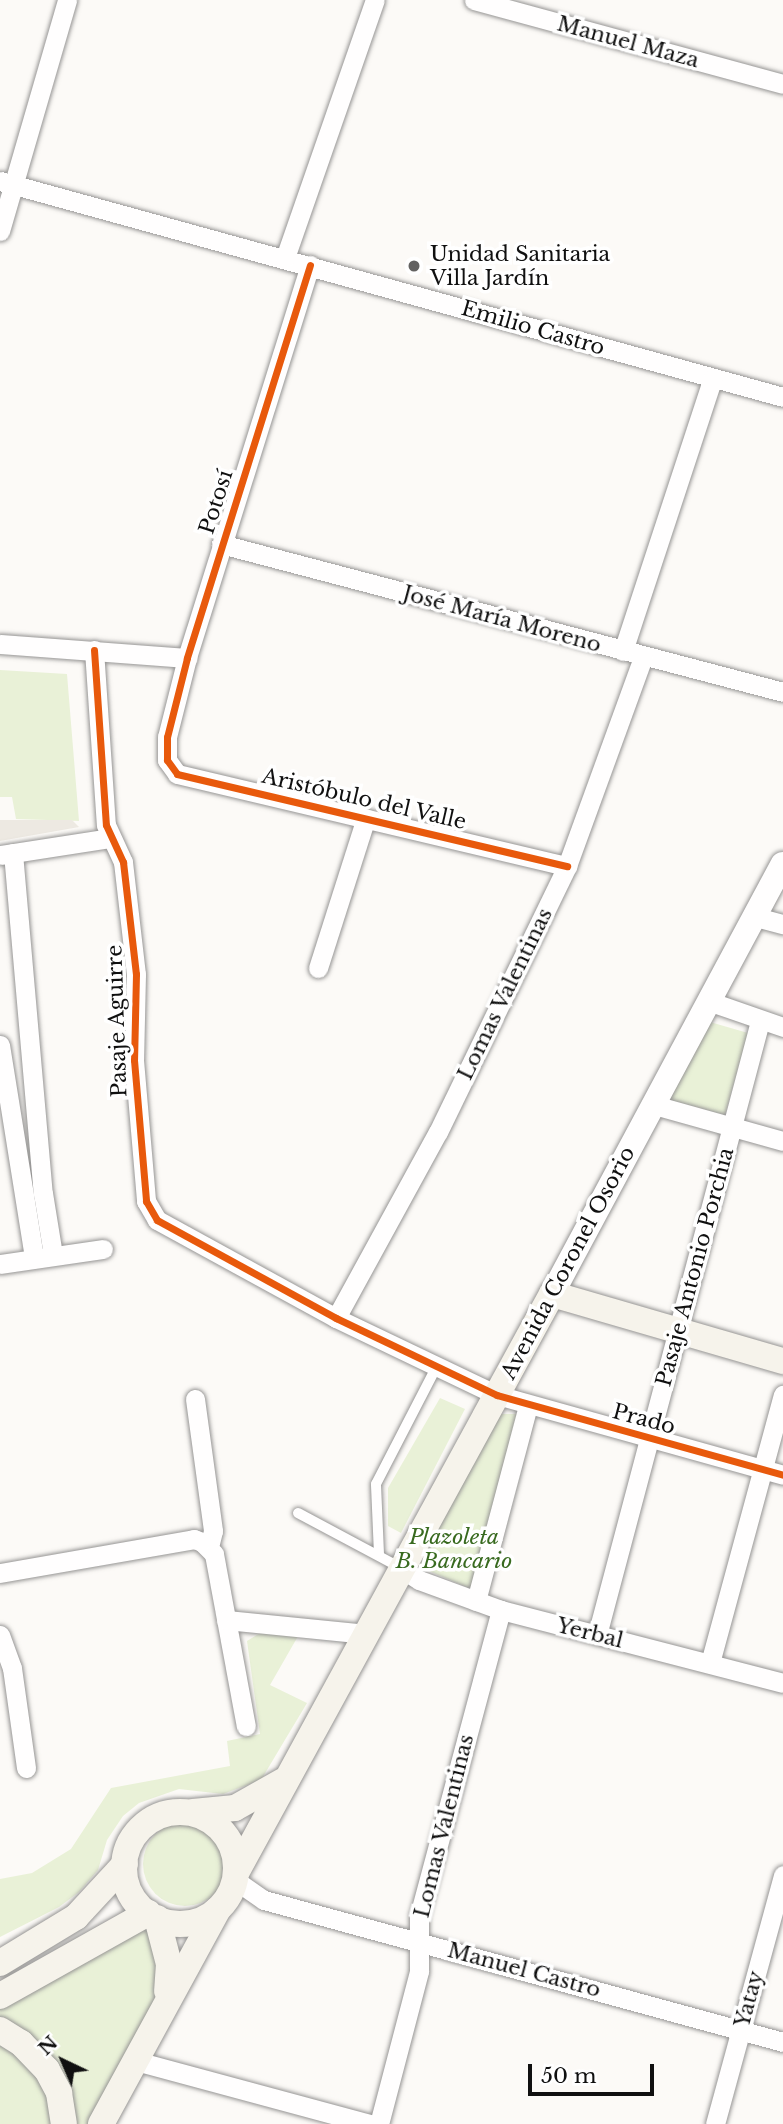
<!DOCTYPE html>
<html>
<head>
<meta charset="utf-8">
<style>
	body { margin:0 }
	#map { position:relative; width:783px; height:2124px; overflow:hidden; background:#fcfaf7; font-family:"Libre Baskerville",serif }
	div>[style] { position:absolute }
	.green>* { inset:0; background:#e9f1d7 }
	.round { border-radius:50% }
	.plaza>* { inset:0; background:#ede9e2 }
	.roads { filter:drop-shadow(0 0 2px #969594) drop-shadow(0 0 2px #969594) }
	.service>* { height:10px; margin:-5px; padding:0 5px; transform-origin:5px; border-radius:5px; background:#fffefe }
	.minor>* { height:19px; margin:-9.5px; padding:0 9.5px; transform-origin:9.5px; border-radius:9.5px; background:#fffefe }
	.tertiary>* { height:24px; margin:-12px; padding:0 12px; transform-origin:12px; border-radius:12px; background:#fffefe }
	.secondary>* { height:26px; margin:-13px; padding:0 13px; transform-origin:13px; border-radius:13px; background:#f6f3eb }
	.secondary>.ring { margin:-13px; padding:0; box-sizing:content-box; background:none; border:26px solid #f6f3eb; border-radius:50% }
	.cycleway>* { height:7px; margin:-3.5px; padding:0 3.5px; transform-origin:3.5px; border-radius:3.5px; background:#e8590c }
	.dots>* { width:19px; height:19px; translate:-50% -50%; box-sizing:border-box; border:4px solid #fff; border-radius:50% }
	span { translate:-50% -50%; white-space:nowrap; text-align:center; line-height:1.15; -webkit-text-stroke:7px #fff; paint-order:stroke }
	.street-label { font-size:21px; color:#101010 }
	.poi-label { font-size:21px; color:#101010 }
	.left { translate:0 -50%; text-align:left }
	.park-label { font-size:21px; color:#386a1f; font-style:italic }
	.north { position:absolute; left:28px; top:2026px; width:70px; height:70px; -webkit-text-stroke:5px #fff; paint-order:stroke; rotate:316deg; font-size:19px; font-weight:700; line-height:28px; text-align:center; color:#101010 }
	.north::after { content:''; display:block; margin:auto; width:24px; height:32px; background:#101010; clip-path:polygon(50% 0,100% 100%,50% 72%,0 100%) }
	.scale { position:absolute; left:528px; top:2064px; width:126px; height:32px; box-sizing:border-box; border:4px solid #101010; border-top:0; padding-left:9px; font-size:21px; line-height:24px; white-space:nowrap; color:#101010; -webkit-text-stroke:5px #fff; paint-order:stroke }
</style>
</head>
<body>
<div id="map">
	<div class="green">
		<i style="clip-path:polygon(0 670px,67px 674px,79px 821px,16px 819px,12px 797px,0 797px)"></i>
		<i style="clip-path:polygon(710px 1022px,748px 1033px,725px 1115px,666px 1099px)"></i>
		<i style="clip-path:polygon(440px 1398px,465px 1409px,401px 1533px,388px 1526px,388px 1488px)"></i>
		<i style="clip-path:polygon(500px 1414px,519px 1414px,471px 1589px,415px 1565px)"></i>
		<i style="clip-path:polygon(301px 1631px,270px 1685px,307px 1703px,261px 1780px,223px 1794px,179px 1789px,139px 1803px,123px 1816px,107px 1840px,98px 1870px,79px 1892px,59px 1907px,0 1937px,0 1879px,32px 1873px,71px 1849px,111px 1788px,230px 1766px,227px 1741px,260px 1734px,247px 1641px,262px 1632px)"></i>
		<i class="round" style="left:143px;top:1822px;width:84px;height:84px"></i>
		<i style="clip-path:polygon(140px 1929px,152px 1931px,167px 1980px,94px 2124px,74px 2124px,0 2019px,0 2002px)"></i>
		<i style="clip-path:polygon(0 2041px,38px 2070px,57px 2124px,0 2124px)"></i>
	</div>
	<div class="plaza">
		<i style="clip-path:polygon(0 820px,72px 820px,79px 827px,0 841px)"></i>
	</div>
	<div class="roads">
		<div class="service">
			<i style="left:298px;top:1513px;width:115px;rotate:28.1deg"></i>
			<i style="left:379px;top:1554px;width:70px;rotate:-92.5deg"></i>
			<i style="left:376px;top:1484px;width:131px;rotate:-62.7deg"></i>
		</div>
		<div class="minor">
			<i style="left:474px;top:0;width:320px;rotate:15.2deg"></i>
			<i style="left:0;top:181px;width:812px;rotate:15.42deg"></i>
			<i style="left:0;top:231px;width:241px;rotate:-73.8deg"></i>
			<i style="left:285px;top:258px;width:273px;rotate:-70.8deg"></i>
			<i style="left:310px;top:265px;width:412px;rotate:107.4deg"></i>
			<i style="left:187px;top:658px;width:81px;rotate:104.2deg"></i>
			<i style="left:167px;top:737px;width:23px;rotate:90deg"></i>
			<i style="left:167px;top:760px;width:17px;rotate:54deg"></i>
			<i style="left:177px;top:774px;width:401px;rotate:13.3deg"></i>
			<i style="left:221px;top:544px;width:581px;rotate:14.75deg"></i>
			<i style="left:0;top:644px;width:188px;rotate:4.3deg"></i>
			<i style="left:94px;top:650px;width:175px;rotate:86.1deg"></i>
			<i style="left:106px;top:825px;width:41px;rotate:65.3deg"></i>
			<i style="left:123px;top:862px;width:113px;rotate:83.4deg"></i>
			<i style="left:136px;top:974px;width:86px;rotate:91.3deg"></i>
			<i style="left:134px;top:1060px;width:142px;rotate:85.1deg"></i>
			<i style="left:146px;top:1201px;width:22px;rotate:60deg"></i>
			<i style="left:157px;top:1220px;width:204px;rotate:28.7deg"></i>
			<i style="left:336px;top:1318px;width:178px;rotate:25.6deg"></i>
			<i style="left:497px;top:1395px;width:297px;rotate:15.6deg"></i>
			<i style="left:623px;top:651px;width:287px;rotate:-71.8deg"></i>
			<i style="left:13px;top:853px;width:341px;rotate:85deg"></i>
			<i style="left:43px;top:1193px;width:63px;rotate:80.8deg"></i>
			<i style="left:1px;top:855px;width:110px;rotate:-8.9deg"></i>
			<i style="left:756px;top:917px;width:28px;rotate:15deg"></i>
			<i style="left:318px;top:968px;width:157px;rotate:-72.3deg"></i>
			<i style="left:711px;top:1002px;width:76px;rotate:19.1deg"></i>
			<i style="left:0;top:1045px;width:216px;rotate:80.9deg"></i>
			<i style="left:654px;top:1105px;width:134px;rotate:15.6deg"></i>
			<i style="left:0;top:1264px;width:104px;rotate:-8.3deg"></i>
			<i style="left:336px;top:1318px;width:212px;rotate:-61.3deg"></i>
			<i style="left:438px;top:1132px;width:296px;rotate:-64.1deg"></i>
			<i style="left:567px;top:866px;width:222px;rotate:-70deg"></i>
			<i style="left:195px;top:1399px;width:133px;rotate:82.2deg"></i>
			<i style="left:213px;top:1531px;width:16px;rotate:104deg"></i>
			<i style="left:402px;top:1569px;width:20px;rotate:33deg"></i>
			<i style="left:419px;top:1580px;width:87px;rotate:20.1deg"></i>
			<i style="left:501px;top:1610px;width:291px;rotate:14.5deg"></i>
			<i style="left:0;top:1573px;width:197px;rotate:-9.9deg"></i>
			<i style="left:194px;top:1539px;width:9px;rotate:21deg"></i>
			<i style="left:202px;top:1542px;width:17px;rotate:45deg"></i>
			<i style="left:214px;top:1554px;width:175px;rotate:79.5deg"></i>
			<i style="left:476px;top:1601px;width:203px;rotate:-75.1deg"></i>
			<i style="left:226px;top:1620px;width:142px;rotate:5.7deg"></i>
			<i style="left:0;top:1635px;width:35px;rotate:70deg"></i>
			<i style="left:12px;top:1668px;width:101px;rotate:82deg"></i>
			<i style="left:597px;top:1635px;width:635px;rotate:-75.13deg"></i>
			<i style="left:710px;top:1663px;width:278px;rotate:-74.8deg"></i>
			<i style="left:235px;top:1880px;width:35px;rotate:35deg"></i>
			<i style="left:264px;top:1900px;width:538px;rotate:15.3deg"></i>
			<i style="left:136px;top:2061px;width:241px;rotate:15.1deg"></i>
			<i style="left:379px;top:2124px;width:158px;rotate:-75.3deg"></i>
			<i style="left:419px;top:1971px;width:55px;rotate:-90deg"></i>
			<i style="left:419px;top:1916px;width:317px;rotate:-75deg"></i>
			<i style="left:715px;top:2124px;width:258px;rotate:-74.7deg"></i>
		</div>
		<div class="tertiary">
			<i style="left:552px;top:1294px;width:488px;rotate:-61.8deg"></i>
		</div>
		<div class="secondary">
			<i style="left:193px;top:1812px;width:42px;rotate:-5.4deg"></i>
			<i style="left:235px;top:1808px;width:55px;rotate:-29.4deg"></i>
			<i class="ring" style="left:124px;top:1812px;width:86px;height:86px"></i>
			<i style="left:236px;top:1873px;width:660px;rotate:-61.38deg"></i>
			<i style="left:552px;top:1294px;width:241px;rotate:16.2deg"></i>
			<i style="left:157px;top:1918px;width:48px;rotate:75.4deg"></i>
			<i style="left:169px;top:1964px;width:27px;rotate:94deg"></i>
			<i style="left:0;top:1963px;width:89px;rotate:-31.2deg"></i>
			<i style="left:76px;top:1917px;width:72px;rotate:-47.2deg"></i>
			<i style="left:0;top:1996px;width:170px;rotate:-29.3deg"></i>
			<i style="left:0;top:2030px;width:25px;rotate:32deg"></i>
			<i style="left:21px;top:2043px;width:37px;rotate:46deg"></i>
			<i style="left:47px;top:2070px;width:26px;rotate:62deg"></i>
			<i style="left:59px;top:2093px;width:31px;rotate:81deg"></i>
			<i style="left:101px;top:2124px;width:245px;rotate:-61.4deg"></i>
		</div>
	</div>
	<div class="cycleway">
		<i style="left:310px;top:265px;width:412px;rotate:107.4deg"></i>
		<i style="left:187px;top:658px;width:81px;rotate:104.2deg"></i>
		<i style="left:167px;top:737px;width:23px;rotate:90deg"></i>
		<i style="left:167px;top:760px;width:17px;rotate:54deg"></i>
		<i style="left:177px;top:774px;width:401px;rotate:13.3deg"></i>
		<i style="left:94px;top:650px;width:175px;rotate:86.1deg"></i>
		<i style="left:106px;top:825px;width:41px;rotate:65.3deg"></i>
		<i style="left:123px;top:862px;width:113px;rotate:83.4deg"></i>
		<i style="left:136px;top:974px;width:86px;rotate:91.3deg"></i>
		<i style="left:134px;top:1060px;width:142px;rotate:85.1deg"></i>
		<i style="left:146px;top:1201px;width:22px;rotate:60deg"></i>
		<i style="left:157px;top:1220px;width:204px;rotate:28.7deg"></i>
		<i style="left:336px;top:1318px;width:178px;rotate:25.6deg"></i>
		<i style="left:497px;top:1395px;width:297px;rotate:15.6deg"></i>
	</div>
	<div class="dots">
		<i style="left:414px;top:266px;background:#636261"></i>
	</div>
	<div class="street-label">
		<span style="left:628px;top:42px;rotate:15deg">Manuel Maza</span>
		<span style="left:533px;top:328px;rotate:16deg">Emilio Castro</span>
		<span style="left:216px;top:502px;rotate:-72deg">Potosí</span>
		<span style="left:502px;top:619px;rotate:15deg">José María Moreno</span>
		<span style="left:364px;top:799px;rotate:13deg">Aristóbulo del Valle</span>
		<span style="left:505px;top:994px;rotate:-64deg">Lomas Valentinas</span>
		<span style="left:117px;top:1021px;rotate:-92deg">Pasaje Aguirre</span>
		<span style="left:568px;top:1263px;rotate:-62deg">Avenida Coronel Osorio</span>
		<span style="left:695px;top:1267px;rotate:-75deg">Pasaje Antonio Porchia</span>
		<span style="left:644px;top:1419px;rotate:15deg">Prado</span>
		<span style="left:590px;top:1633px;rotate:14deg">Yerbal</span>
		<span style="left:444px;top:1826px;rotate:-76deg">Lomas Valentinas</span>
		<span style="left:524px;top:1970px;rotate:15deg">Manuel Castro</span>
		<span style="left:749px;top:1999px;rotate:-75deg">Yatay</span>
	</div>
	<div class="poi-label">
		<span class="left" style="left:430px;top:266px">Unidad Sanitaria<br>Villa Jardín</span>
	</div>
	<div class="park-label">
		<span style="left:454px;top:1549px">Plazoleta<br>B. Bancario</span>
	</div>
	<div class="north">N</div>
	<div class="scale">50 m</div>
</div>
</body>
</html>
